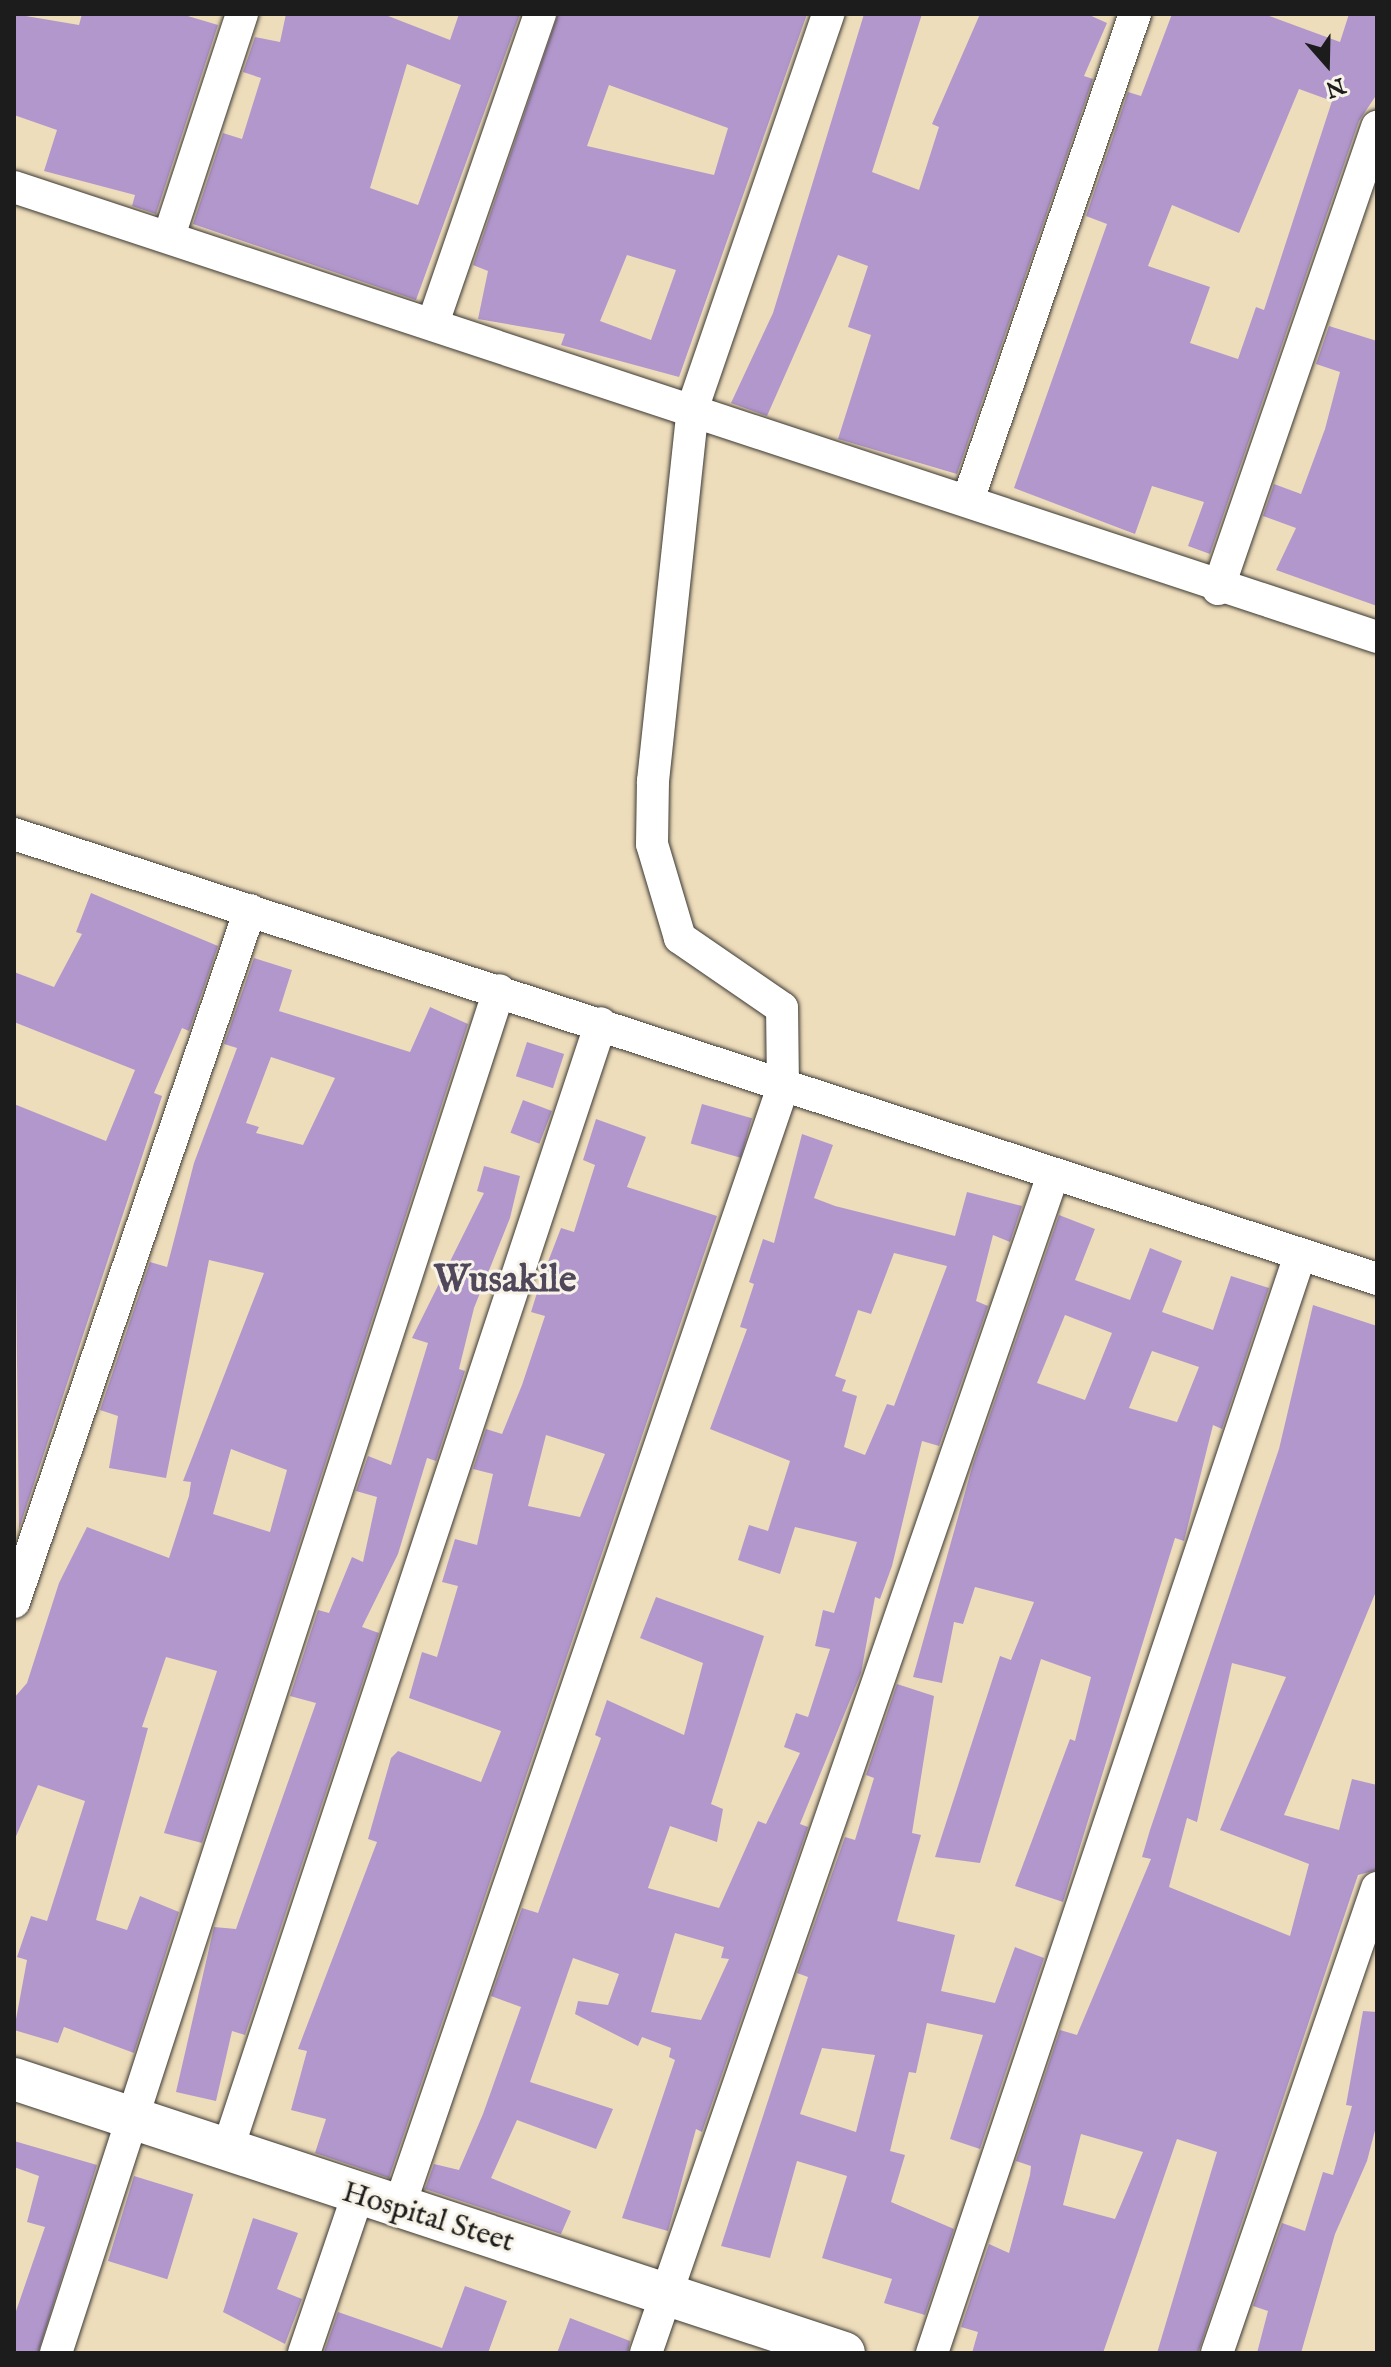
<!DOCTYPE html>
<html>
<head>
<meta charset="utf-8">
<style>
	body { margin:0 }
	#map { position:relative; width:1391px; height:2367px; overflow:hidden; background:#edb; font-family:"IM FELL English",serif }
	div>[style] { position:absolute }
	.building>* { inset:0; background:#b297cd; transform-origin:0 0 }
	.roads { filter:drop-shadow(0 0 2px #3c3934) drop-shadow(0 0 2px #3c3934) }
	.minor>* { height:32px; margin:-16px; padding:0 16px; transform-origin:16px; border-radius:16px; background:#fff }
	.tertiary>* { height:42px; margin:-21px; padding:0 21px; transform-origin:21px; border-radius:21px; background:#fff }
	span { translate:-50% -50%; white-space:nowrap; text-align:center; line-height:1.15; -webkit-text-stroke:6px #f7f3e8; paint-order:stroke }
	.street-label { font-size:30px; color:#1c1c1c }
	.district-label { font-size:38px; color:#50475a; font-weight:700 }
	.frame { position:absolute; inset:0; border:16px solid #1c1c1c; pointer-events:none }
	.north { position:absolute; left:1287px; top:24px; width:80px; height:80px; -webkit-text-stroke:6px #f7f3e8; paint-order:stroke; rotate:160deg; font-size:22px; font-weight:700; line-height:32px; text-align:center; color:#1c1c1c }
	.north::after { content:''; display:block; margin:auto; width:28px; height:36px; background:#1c1c1c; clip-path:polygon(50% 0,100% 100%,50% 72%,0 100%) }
</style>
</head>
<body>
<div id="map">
	<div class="building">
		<i style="clip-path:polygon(14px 14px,79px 25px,82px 14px,181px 14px,218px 25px,156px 214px,132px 206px,135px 195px,44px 171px,57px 130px,14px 115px)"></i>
		<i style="clip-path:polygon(evenodd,286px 14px,383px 14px,450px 40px,459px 14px,520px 14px,416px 300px,193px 224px,223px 133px,242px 139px,261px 78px,243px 72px,255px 37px,280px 42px,286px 14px,407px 64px,461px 85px,418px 205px,370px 188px,407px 64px)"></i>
		<i style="clip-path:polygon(evenodd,558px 14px,807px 14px,679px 377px,561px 345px,565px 334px,478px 319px,488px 271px,473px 265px,558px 14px,609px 85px,728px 128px,714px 175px,587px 146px,609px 85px,558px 14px,627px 255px,676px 270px,651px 340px,600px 321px,627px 255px)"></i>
		<i style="clip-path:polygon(864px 14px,922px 14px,872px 172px,919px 190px,939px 127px,932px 124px,980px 14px,1087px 14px,1107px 23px,1084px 76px,1093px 79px,957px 474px,838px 439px,871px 335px,848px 327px,868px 266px,838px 255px,767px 416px,731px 403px,773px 313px)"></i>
		<i style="clip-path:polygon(evenodd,1172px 14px,1264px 14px,1340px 42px,1349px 14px,1377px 14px,1377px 94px,1359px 121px,1210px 554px,1188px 546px,1204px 502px,1152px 486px,1135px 534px,1014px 488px,1107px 224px,1086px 216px,1128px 92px,1141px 96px,1172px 14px,1299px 89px,1332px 101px,1264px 310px,1256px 307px,1238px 359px,1190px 343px,1210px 287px,1148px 266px,1172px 205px,1239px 233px,1299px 89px)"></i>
		<i style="clip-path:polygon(1329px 326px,1377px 341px,1377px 606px,1276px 570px,1296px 528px,1263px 516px,1274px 484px,1301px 494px,1325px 429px,1340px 372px,1316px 364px)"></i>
		<i style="clip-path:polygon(91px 893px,218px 946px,189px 1031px,182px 1028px,154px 1093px,162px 1096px,19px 1529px,14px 1104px,106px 1141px,135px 1070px,14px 1022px,14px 972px,54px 987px,82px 934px,76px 932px)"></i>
		<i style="clip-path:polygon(evenodd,254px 958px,292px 970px,279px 1011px,410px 1052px,430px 1007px,468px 1024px,202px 1843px,164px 1833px,217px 1671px,166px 1657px,142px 1727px,148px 1728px,96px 1920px,127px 1930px,140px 1896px,179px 1912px,134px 2053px,64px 2027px,58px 2043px,14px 2030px,27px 1960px,17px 1957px,31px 1916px,47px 1921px,85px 1801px,38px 1785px,14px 1841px,14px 1698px,27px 1683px,59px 1583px,87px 1527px,169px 1558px,189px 1496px,191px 1482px,183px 1481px,264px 1273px,209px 1260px,166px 1478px,109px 1468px,118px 1416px,100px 1410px,150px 1262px,167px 1267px,194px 1163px,237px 1048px,224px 1044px,254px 958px,271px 1057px,335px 1078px,303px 1145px,256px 1133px,259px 1127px,246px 1123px,271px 1057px,254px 958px,231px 1449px,287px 1470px,270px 1532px,213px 1514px,231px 1449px)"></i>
		<i style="left:527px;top:1042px;width:39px;height:36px;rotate:18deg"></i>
		<i style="left:523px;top:1100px;width:31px;height:35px;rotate:21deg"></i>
		<i style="left:702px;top:1104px;width:52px;height:41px;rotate:16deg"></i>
		<i style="clip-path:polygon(evenodd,596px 1119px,646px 1137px,627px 1187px,717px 1216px,389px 2178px,315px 2153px,326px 2119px,291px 2110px,307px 2051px,298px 2049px,377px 1842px,368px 1839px,391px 1758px,398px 1751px,481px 1782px,501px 1731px,409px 1698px,422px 1652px,437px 1657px,458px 1586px,442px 1582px,455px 1539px,477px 1545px,493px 1474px,473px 1469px,486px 1429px,502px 1434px,522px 1385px,545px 1316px,531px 1312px,541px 1280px,561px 1228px,574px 1232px,595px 1165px,583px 1160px,596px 1119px,546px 1435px,605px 1454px,580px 1517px,528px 1506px,546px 1435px)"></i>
		<i style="clip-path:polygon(evenodd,802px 1134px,833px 1145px,814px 1198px,835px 1206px,955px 1236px,967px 1192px,1022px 1206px,1010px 1242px,993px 1235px,976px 1301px,988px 1306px,939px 1446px,922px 1441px,892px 1566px,880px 1599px,875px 1597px,861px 1673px,800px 1824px,808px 1827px,702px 2132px,696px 2129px,668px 2231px,622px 2218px,675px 2060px,669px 2057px,671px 2048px,642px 2037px,638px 2046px,575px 2014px,578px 2001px,608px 2005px,619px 1974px,573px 1958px,530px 2082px,613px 2109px,596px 2149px,517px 2120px,491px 2178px,571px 2211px,561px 2234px,425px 2189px,434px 2164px,459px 2170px,483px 2114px,521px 2007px,491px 1996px,522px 1908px,538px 1913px,601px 1738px,595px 1735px,607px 1700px,684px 1735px,703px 1663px,640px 1638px,656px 1597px,764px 1636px,711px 1804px,723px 1809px,717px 1842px,670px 1826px,648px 1888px,719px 1908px,758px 1821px,766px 1824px,800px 1753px,784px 1747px,796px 1713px,808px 1717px,830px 1649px,815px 1646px,823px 1610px,834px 1613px,857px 1542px,795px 1527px,780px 1574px,738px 1560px,749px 1525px,768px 1531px,790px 1461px,710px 1429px,747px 1329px,740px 1327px,754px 1284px,749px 1282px,763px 1239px,774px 1243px,802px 1134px,894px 1253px,947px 1266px,894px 1406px,887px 1404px,865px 1455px,844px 1447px,857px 1396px,842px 1391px,846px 1380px,835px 1376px,858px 1310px,871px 1314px,894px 1253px,802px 1134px,675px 1933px,724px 1947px,721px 1958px,729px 1959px,701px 2020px,651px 2012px,675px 1933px)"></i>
		<i style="clip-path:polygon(484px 1166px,520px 1176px,510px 1218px,474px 1308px,459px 1369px,465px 1371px,436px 1461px,427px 1458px,398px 1554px,362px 1627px,379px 1633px,245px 2035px,232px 2031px,216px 2101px,176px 2092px,214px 1927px,236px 1929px,316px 1703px,290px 1696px,318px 1610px,329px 1613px,352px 1557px,363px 1562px,377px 1497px,356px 1491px,368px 1456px,391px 1465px,428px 1343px,412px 1338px,484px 1193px,477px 1191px)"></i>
		<i style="clip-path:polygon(evenodd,1059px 1215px,1095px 1229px,1075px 1280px,1130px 1300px,1150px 1248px,1182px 1261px,1162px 1312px,1213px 1330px,1231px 1276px,1269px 1288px,1222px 1429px,1213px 1425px,1184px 1541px,1175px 1538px,1063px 1902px,1015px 1886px,1070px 1739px,1075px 1741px,1091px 1677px,1041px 1659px,980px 1863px,935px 1857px,1000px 1656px,1011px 1660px,1034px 1602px,975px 1587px,963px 1624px,954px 1622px,942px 1683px,913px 1677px,973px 1464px,1059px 1215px,1065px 1315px,1112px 1333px,1085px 1400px,1037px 1383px,1065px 1315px,1059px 1215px,1152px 1351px,1199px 1367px,1177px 1422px,1129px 1408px,1152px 1351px)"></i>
		<i style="clip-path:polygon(evenodd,1313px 1305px,1377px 1326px,1377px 1589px,1284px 1815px,1339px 1830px,1352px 1779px,1377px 1785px,1377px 1870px,1358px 1875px,1198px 2353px,1157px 2353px,1217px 2152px,1177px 2139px,1103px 2353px,972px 2353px,978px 2332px,961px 2327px,989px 2244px,1009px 2253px,1030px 2175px,1031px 2166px,1016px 2161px,1060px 2030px,1077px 2035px,1151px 1859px,1142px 1857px,1150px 1830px,1279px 1449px,1313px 1305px,1232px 1663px,1286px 1677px,1220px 1830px,1309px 1864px,1290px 1936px,1169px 1887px,1187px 1818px,1197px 1822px,1232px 1663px,1313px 1305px,1081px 2134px,1143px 2152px,1115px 2219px,1063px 2205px,1081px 2134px)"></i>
		<i style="clip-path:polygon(evenodd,897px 1684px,934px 1696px,912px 1833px,921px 1835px,897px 1921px,955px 1935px,941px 1991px,995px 2003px,1015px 1947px,1044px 1958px,980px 2149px,950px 2139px,983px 2035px,927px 2023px,916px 2073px,909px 2072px,890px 2151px,905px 2155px,891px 2202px,954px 2229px,925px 2315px,884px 2303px,892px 2279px,822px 2258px,847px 2176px,797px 2161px,770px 2258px,721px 2246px,808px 1977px,797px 1973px,845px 1837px,855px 1840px,874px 1778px,866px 1775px,897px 1684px,822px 2048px,875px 2055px,856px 2132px,800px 2114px,822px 2048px)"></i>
		<i style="clip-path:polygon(1363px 2011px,1377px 2012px,1377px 2123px,1367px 2161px,1335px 2234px,1301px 2353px,1257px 2353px,1268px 2311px,1253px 2306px,1282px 2223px,1305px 2231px,1323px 2172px,1333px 2175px,1352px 2106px,1346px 2105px)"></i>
		<i style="clip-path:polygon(14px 2141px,97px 2165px,38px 2353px,14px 2353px,14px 2317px,45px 2227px,27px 2222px,39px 2176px,14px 2167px)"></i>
		<i style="left:134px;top:2176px;width:62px;height:89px;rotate:17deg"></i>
		<i style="clip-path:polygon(253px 2218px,298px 2233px,277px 2289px,302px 2299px,285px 2344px,223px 2312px)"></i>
		<i style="clip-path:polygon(465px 2286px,507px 2301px,488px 2353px,324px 2352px,338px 2312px,442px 2348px)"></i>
		<i style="clip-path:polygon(570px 2318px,630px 2341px,628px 2353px,557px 2353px)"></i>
	</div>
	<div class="roads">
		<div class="minor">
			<i style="left:14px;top:187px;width:1435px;rotate:18.27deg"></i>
			<i style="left:169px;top:236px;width:234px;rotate:-71.8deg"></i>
			<i style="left:433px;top:323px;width:327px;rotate:-70.9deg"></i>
			<i style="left:968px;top:500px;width:514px;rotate:-71.04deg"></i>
			<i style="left:1218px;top:589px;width:489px;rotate:-71deg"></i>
			<i style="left:14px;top:834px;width:1434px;rotate:18.08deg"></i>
			<i style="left:14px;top:1602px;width:731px;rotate:-71.17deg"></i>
			<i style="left:227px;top:2151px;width:1188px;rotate:-71.66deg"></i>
			<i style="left:398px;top:2210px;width:1187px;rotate:-71.08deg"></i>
			<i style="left:783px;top:1087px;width:79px;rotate:-90.7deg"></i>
			<i style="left:782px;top:1008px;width:124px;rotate:-145.5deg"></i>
			<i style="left:680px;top:938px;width:98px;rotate:-106.6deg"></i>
			<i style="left:652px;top:844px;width:63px;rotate:-89.1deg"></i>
			<i style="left:653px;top:781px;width:376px;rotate:-83.9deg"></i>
			<i style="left:693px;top:407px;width:416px;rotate:-71deg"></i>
			<i style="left:56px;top:2353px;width:1433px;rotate:-71.99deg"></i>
			<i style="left:304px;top:2353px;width:165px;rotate:-71.2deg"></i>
			<i style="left:646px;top:2353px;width:1246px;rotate:-70.94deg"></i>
			<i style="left:932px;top:2353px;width:1158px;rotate:-71.47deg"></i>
			<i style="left:1217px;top:2353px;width:492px;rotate:-71deg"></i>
		</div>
		<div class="tertiary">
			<i style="left:14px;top:2079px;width:874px;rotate:18.27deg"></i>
		</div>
	</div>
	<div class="street-label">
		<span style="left:428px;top:2218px;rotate:17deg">Hospital Steet</span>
	</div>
	<div class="district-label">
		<span style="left:505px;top:1282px">Wusakile</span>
	</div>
	<div class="frame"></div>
	<div class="north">N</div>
</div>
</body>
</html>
